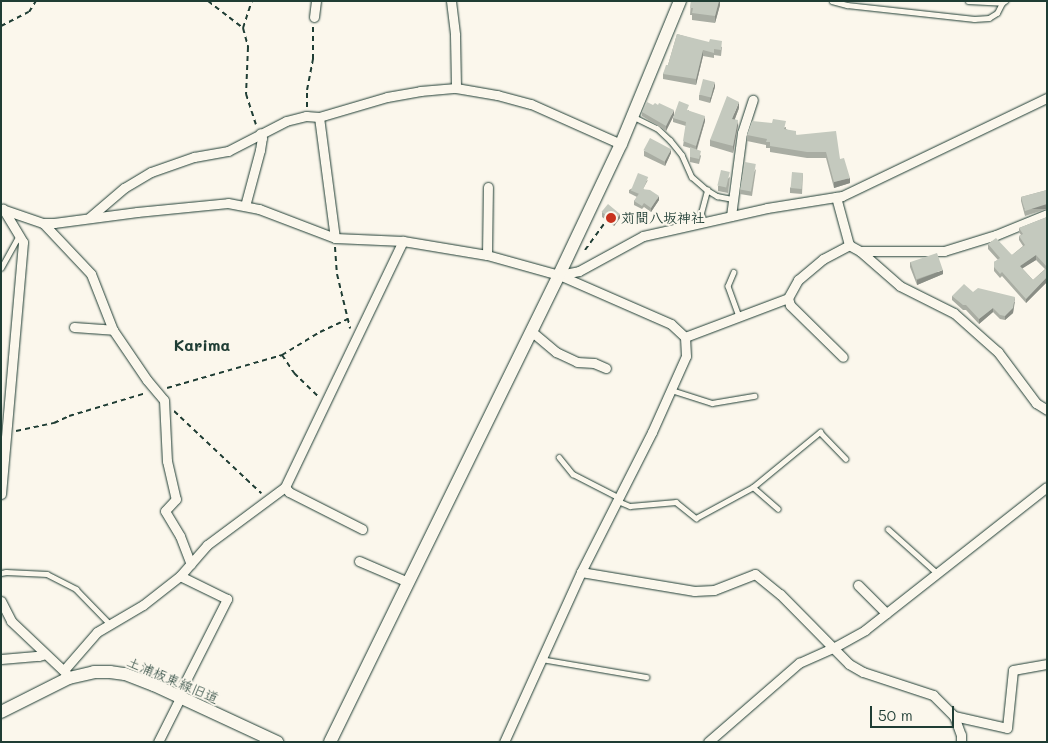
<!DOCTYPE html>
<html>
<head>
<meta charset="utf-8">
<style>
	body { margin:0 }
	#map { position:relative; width:1048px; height:743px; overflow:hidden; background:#fbf7ec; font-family:Mali,"Klee One",sans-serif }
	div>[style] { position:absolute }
	.path>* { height:2px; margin-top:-1px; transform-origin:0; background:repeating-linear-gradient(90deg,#1f3d34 0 5px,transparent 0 9px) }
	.roads { filter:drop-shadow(0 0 1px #1f3d34) drop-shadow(0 0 1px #1f3d34) }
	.lane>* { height:4.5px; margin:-2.25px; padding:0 2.25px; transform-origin:2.25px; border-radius:2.25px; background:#fbf7ec }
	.street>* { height:9px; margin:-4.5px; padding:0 4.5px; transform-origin:4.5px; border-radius:4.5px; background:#fbf7ec }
	.secondary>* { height:12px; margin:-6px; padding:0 6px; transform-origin:6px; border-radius:6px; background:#fbf7ec }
	.wall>* { inset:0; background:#a9ada3 }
	.shaded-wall>* { inset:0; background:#898d85; transform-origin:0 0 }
	.building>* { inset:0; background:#c4c9be; transform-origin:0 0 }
	.dots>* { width:14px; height:14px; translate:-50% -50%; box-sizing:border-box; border:2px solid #fbf7ec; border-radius:50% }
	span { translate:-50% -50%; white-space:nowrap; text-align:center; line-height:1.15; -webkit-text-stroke:4px #fbf7ec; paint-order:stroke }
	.poi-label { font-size:14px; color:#1f3d34; font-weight:700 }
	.left { translate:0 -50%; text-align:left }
	.street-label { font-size:14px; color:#1f3d34 }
	.quarter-label { font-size:16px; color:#1f3d34; font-weight:700 }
	.frame { position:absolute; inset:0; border:2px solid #1f3d34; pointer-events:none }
	.scale { position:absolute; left:870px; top:706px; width:84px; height:22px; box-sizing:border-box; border:2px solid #1f3d34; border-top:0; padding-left:6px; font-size:15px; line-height:18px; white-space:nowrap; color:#1f3d34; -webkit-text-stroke:4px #fbf7ec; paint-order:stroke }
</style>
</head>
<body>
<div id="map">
	<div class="path">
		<i style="left:208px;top:1px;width:44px;rotate:37.6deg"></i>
		<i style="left:243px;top:28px;width:28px;rotate:-72deg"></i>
		<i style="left:1px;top:26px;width:31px;rotate:-27deg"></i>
		<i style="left:29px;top:12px;width:13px;rotate:-58deg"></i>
		<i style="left:243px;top:28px;width:20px;rotate:75deg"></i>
		<i style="left:248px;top:47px;width:47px;rotate:92.4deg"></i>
		<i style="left:246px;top:94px;width:32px;rotate:72deg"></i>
		<i style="left:307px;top:107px;width:17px;rotate:-90deg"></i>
		<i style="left:307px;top:90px;width:32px;rotate:-79deg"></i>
		<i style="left:313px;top:59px;width:32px;rotate:-90deg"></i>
		<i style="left:335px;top:247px;width:27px;rotate:86deg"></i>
		<i style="left:337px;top:274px;width:56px;rotate:76.5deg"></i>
		<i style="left:585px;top:250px;width:32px;rotate:-54deg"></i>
		<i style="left:282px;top:355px;width:22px;rotate:56deg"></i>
		<i style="left:294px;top:373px;width:33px;rotate:44deg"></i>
		<i style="left:167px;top:388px;width:120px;rotate:-16deg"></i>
		<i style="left:282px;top:355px;width:44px;rotate:-31.2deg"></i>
		<i style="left:320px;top:332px;width:31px;rotate:-25deg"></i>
		<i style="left:174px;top:411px;width:120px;rotate:43.3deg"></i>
		<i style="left:16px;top:431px;width:39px;rotate:-12deg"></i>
		<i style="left:54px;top:423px;width:17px;rotate:-25deg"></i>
		<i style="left:69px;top:416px;width:80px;rotate:-16.6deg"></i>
	</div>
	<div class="roads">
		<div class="lane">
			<i style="left:832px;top:1px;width:16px;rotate:15deg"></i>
			<i style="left:847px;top:5px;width:128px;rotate:6.3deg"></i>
			<i style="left:974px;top:19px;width:15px;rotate:-4deg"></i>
			<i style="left:989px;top:18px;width:9px;rotate:-32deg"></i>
			<i style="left:997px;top:13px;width:11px;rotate:-63deg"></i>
			<i style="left:968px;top:1px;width:34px;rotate:3deg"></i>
			<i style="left:1002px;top:3px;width:4px;rotate:-34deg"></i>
			<i style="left:634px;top:117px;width:25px;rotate:26deg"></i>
			<i style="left:657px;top:128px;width:18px;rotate:43deg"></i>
			<i style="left:670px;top:140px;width:19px;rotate:51deg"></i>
			<i style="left:682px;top:155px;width:24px;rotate:66deg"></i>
			<i style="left:692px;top:177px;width:20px;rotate:41deg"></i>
			<i style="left:707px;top:190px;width:12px;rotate:31deg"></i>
			<i style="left:717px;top:196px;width:16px;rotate:11deg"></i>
			<i style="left:703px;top:222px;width:9px;rotate:-103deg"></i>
			<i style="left:701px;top:213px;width:24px;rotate:-75deg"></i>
			<i style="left:1px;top:268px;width:37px;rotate:-61deg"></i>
			<i style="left:734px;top:272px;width:15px;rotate:113deg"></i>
			<i style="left:728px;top:286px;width:33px;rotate:70deg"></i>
			<i style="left:671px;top:390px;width:43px;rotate:17.6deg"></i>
			<i style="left:712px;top:403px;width:43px;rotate:-9.5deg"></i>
			<i style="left:559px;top:457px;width:22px;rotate:51deg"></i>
			<i style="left:573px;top:474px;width:51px;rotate:27.1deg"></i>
			<i style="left:753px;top:487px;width:87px;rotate:-39.4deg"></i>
			<i style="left:820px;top:432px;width:37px;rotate:46deg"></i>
			<i style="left:618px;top:501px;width:13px;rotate:23deg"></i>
			<i style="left:630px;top:506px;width:46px;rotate:-5deg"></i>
			<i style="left:676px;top:502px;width:26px;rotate:39deg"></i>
			<i style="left:696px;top:518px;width:65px;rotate:-28.5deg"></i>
			<i style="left:753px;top:487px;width:33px;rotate:41deg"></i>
			<i style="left:888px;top:529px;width:66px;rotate:41.9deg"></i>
			<i style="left:1px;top:573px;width:5px;rotate:-11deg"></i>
			<i style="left:6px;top:572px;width:41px;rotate:2.8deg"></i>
			<i style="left:47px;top:574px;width:33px;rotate:27deg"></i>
			<i style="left:76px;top:589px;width:49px;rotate:45.8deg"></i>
			<i style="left:541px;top:659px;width:107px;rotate:9.7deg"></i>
		</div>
		<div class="street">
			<i style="left:451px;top:1px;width:34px;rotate:83deg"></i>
			<i style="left:455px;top:35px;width:53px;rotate:88.9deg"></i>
			<i style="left:314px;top:17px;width:16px;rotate:-83deg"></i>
			<i style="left:319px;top:117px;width:122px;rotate:82.5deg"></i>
			<i style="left:836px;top:197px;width:50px;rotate:74.8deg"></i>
			<i style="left:245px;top:206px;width:58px;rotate:-75deg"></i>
			<i style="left:260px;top:150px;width:12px;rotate:-81deg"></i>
			<i style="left:262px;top:138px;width:5px;rotate:-112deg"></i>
			<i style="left:2px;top:209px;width:43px;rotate:18.9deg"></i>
			<i style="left:43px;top:223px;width:11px"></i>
			<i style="left:54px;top:223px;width:84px;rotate:-7.5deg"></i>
			<i style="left:137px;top:212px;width:91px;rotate:-5.6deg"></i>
			<i style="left:228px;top:203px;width:32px;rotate:11deg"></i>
			<i style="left:259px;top:209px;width:81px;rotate:20.9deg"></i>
			<i style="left:335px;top:238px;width:68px;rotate:2.5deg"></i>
			<i style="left:403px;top:241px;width:85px;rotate:9.5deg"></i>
			<i style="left:487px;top:255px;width:75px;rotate:15.5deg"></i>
			<i style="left:559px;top:275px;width:122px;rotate:23.6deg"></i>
			<i style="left:671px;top:324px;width:19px;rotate:43deg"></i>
			<i style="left:685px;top:337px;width:110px;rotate:-20.7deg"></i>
			<i style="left:788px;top:298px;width:21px;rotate:-61deg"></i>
			<i style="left:798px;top:280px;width:33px;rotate:-40deg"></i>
			<i style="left:823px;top:259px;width:30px;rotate:-28deg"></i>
			<i style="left:849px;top:245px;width:13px;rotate:29deg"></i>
			<i style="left:860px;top:251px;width:84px"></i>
			<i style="left:944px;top:251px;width:54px;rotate:-17.1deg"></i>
			<i style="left:996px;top:235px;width:55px;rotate:-22.4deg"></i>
			<i style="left:731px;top:216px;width:84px;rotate:-82.5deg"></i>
			<i style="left:742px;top:133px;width:35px;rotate:-72deg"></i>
			<i style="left:90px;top:217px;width:45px;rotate:-40.5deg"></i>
			<i style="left:124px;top:188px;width:31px;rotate:-31deg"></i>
			<i style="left:151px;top:172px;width:46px;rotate:-19.2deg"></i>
			<i style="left:194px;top:157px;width:35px;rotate:-10deg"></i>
			<i style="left:228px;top:151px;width:65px;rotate:-27.3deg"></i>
			<i style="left:286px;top:121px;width:21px;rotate:-14deg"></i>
			<i style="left:306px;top:116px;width:13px;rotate:4deg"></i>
			<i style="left:319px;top:117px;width:71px;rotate:-16.4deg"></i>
			<i style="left:387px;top:97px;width:34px;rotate:-10deg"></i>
			<i style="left:420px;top:91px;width:36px;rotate:-5deg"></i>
			<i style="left:456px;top:88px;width:42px;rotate:9.7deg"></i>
			<i style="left:497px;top:95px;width:35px;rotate:15deg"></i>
			<i style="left:531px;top:104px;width:98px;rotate:24deg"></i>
			<i style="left:43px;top:223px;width:70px;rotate:46.7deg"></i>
			<i style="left:91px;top:274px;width:60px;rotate:68.6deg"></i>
			<i style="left:113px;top:330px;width:60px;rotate:55.8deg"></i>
			<i style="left:147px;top:380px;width:26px;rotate:50deg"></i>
			<i style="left:164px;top:400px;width:61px;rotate:87.2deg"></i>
			<i style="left:167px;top:461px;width:39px;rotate:77deg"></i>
			<i style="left:176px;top:499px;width:16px;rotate:133deg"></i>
			<i style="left:165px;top:511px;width:29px;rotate:59deg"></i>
			<i style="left:180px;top:536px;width:30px;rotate:69deg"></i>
			<i style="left:860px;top:251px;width:53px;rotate:41.2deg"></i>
			<i style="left:900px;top:286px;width:60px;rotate:26.6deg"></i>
			<i style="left:954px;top:313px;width:59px;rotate:41.6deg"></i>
			<i style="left:998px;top:352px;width:64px;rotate:53.3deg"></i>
			<i style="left:1036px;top:403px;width:13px;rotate:32deg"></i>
			<i style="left:487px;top:255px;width:68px;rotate:-89.2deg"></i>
			<i style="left:559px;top:275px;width:20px;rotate:-11deg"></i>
			<i style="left:579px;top:271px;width:73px;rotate:-28.7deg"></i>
			<i style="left:643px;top:236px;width:127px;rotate:-12.7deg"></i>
			<i style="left:767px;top:208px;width:76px;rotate:-9.1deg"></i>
			<i style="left:842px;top:196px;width:227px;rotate:-25.6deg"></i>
			<i style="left:788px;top:298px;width:7px;rotate:74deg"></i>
			<i style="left:790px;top:305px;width:74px;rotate:44.5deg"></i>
			<i style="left:74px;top:327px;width:39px;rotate:4deg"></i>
			<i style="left:531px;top:331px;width:33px;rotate:40deg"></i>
			<i style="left:556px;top:352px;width:23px;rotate:25deg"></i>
			<i style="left:577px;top:362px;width:17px;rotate:3deg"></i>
			<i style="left:594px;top:363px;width:13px;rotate:23deg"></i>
			<i style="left:285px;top:487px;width:6px;rotate:51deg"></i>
			<i style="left:289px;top:492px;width:82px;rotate:26.9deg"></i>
			<i style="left:1px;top:494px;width:253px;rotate:-85deg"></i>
			<i style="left:23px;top:242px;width:39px;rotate:-121deg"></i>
			<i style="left:359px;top:561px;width:53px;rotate:23.2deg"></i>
			<i style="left:581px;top:572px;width:115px;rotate:9.5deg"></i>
			<i style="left:694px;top:591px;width:20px;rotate:-3deg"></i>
			<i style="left:714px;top:590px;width:44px;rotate:-21.3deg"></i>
			<i style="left:755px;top:574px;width:32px;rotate:39deg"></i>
			<i style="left:780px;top:594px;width:98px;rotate:45.4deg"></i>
			<i style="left:849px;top:664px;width:16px;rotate:30deg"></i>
			<i style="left:863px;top:672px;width:74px;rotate:18.2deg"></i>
			<i style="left:933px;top:695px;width:30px;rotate:45deg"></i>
			<i style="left:954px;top:716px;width:20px;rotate:70deg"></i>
			<i style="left:961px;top:735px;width:7px;rotate:90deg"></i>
			<i style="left:858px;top:585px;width:40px;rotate:45deg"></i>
			<i style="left:1px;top:601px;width:22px;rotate:63deg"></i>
			<i style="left:11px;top:621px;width:76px;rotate:43.4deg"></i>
			<i style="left:1px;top:659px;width:38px;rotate:-5deg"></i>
			<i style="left:39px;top:656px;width:6px;rotate:-18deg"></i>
			<i style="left:64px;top:670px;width:50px;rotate:-49deg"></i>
			<i style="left:97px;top:632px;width:53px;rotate:-30.4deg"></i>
			<i style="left:143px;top:605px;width:47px;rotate:-38.1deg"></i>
			<i style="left:180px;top:576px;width:41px;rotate:-48.9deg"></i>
			<i style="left:207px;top:545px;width:97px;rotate:-36.6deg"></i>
			<i style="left:285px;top:487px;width:273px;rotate:-64.4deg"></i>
			<i style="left:178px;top:696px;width:109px;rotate:-63.2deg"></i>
			<i style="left:227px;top:599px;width:52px;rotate:-153.9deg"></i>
			<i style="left:954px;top:716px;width:54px;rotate:12.8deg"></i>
			<i style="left:1007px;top:728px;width:58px;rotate:-84.1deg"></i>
			<i style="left:1013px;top:670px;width:35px;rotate:-10deg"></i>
			<i style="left:158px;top:742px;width:49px;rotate:-63.4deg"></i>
			<i style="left:504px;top:742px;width:187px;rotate:-65.6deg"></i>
			<i style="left:581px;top:572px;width:157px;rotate:-63.1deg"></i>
			<i style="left:652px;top:432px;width:83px;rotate:-65.9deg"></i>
			<i style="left:686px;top:356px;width:19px;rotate:-93deg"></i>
			<i style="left:708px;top:742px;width:121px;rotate:-41deg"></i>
			<i style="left:799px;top:663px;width:37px;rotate:-24deg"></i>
			<i style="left:833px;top:648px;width:37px;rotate:-29deg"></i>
			<i style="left:865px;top:630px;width:231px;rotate:-38.2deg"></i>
		</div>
		<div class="secondary">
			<i style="left:1px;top:712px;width:76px;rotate:-26.6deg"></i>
			<i style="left:69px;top:678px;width:26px;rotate:-13deg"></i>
			<i style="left:94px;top:672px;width:16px"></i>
			<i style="left:110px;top:672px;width:15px;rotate:8deg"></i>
			<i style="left:125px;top:674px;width:31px;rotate:21deg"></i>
			<i style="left:154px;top:685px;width:136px;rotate:24.9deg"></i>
			<i style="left:330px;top:742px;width:520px;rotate:-63.88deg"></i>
			<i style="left:559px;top:275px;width:145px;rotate:-64.7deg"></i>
			<i style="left:621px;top:144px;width:155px;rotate:-67.6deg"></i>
		</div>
	</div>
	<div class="wall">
		<i style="clip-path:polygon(691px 1px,720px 1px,720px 5px,715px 23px,692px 20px,692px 15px,690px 15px)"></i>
		<i style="clip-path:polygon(677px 34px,722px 47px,721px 56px,714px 55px,714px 58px,703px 56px,696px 85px,663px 79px,663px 74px,668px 65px)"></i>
		<i style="clip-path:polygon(715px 87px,710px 103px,699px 100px,699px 95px)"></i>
		<i style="clip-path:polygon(739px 108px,735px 119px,738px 126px,733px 153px,710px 146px,710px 140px)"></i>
		<i style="clip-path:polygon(689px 110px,689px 111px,705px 121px,697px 150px,701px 156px,699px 164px,690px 162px,690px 148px,683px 146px,686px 126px,673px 122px,673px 118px)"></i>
		<i style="clip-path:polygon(642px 112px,674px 115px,666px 131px,642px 116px)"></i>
		<i style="clip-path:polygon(786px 127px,786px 129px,840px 159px,850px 183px,834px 188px,826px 158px,807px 158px,770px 152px,770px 148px,766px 148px,766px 145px,747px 141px,747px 135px)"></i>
		<i style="clip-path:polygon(644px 151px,671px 153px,665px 166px,644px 156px)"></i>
		<i style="clip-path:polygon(756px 169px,752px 196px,740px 194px,740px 190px)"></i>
		<i style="clip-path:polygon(803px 173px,802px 194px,790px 193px,790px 188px)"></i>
		<i style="clip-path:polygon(730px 177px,728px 193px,718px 191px,718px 186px)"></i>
		<i style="clip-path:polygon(648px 180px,643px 189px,659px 200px,651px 212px,644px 207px,642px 209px,634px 205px,634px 201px,637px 197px,629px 193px,629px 190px)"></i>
		<i style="clip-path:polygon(1047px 190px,1047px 209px,1025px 216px,1021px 201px,1021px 197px)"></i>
		<i style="clip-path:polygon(602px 212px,620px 218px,614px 226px,602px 217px)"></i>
		<i style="clip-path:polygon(evenodd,1047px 217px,1047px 282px,1026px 303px,1002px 276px,1000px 278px,994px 271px,994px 262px,998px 260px,988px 249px,988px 244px,1012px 255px,1023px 246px,1019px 240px,1019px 236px,1021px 235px,1019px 232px,1019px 228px,1047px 217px,1036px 260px,1045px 269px,1033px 280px,1022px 268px,1036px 260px)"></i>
		<i style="clip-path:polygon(910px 262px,943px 274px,917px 285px,910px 267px)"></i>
		<i style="clip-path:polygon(952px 296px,1015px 302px,1013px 313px,1005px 320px,1000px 319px,993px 312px,979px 324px,966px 310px,963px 310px,952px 300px)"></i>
	</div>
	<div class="shaded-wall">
		<i style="clip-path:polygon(719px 1px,720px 1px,720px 5px,715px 23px,715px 16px)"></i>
		<i style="clip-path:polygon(703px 50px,703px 56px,696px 85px,696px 79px)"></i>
		<i style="clip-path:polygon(715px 82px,715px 87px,710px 103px,710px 98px)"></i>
		<i style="clip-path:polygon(739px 102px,739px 108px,732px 126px,732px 119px)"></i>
		<i style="clip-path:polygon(674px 110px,674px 115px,666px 131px,666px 126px)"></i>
		<i style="clip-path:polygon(705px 116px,705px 121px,696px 151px,696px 146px)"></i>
		<i style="clip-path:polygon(738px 120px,738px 126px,733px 153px,733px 146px)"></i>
		<i style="clip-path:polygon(671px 149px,671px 153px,665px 166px,665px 161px)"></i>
		<i style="clip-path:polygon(850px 178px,850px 183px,834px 188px,834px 182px)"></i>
		<i style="clip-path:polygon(659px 196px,659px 200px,651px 212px,651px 208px)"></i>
		<i style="left:1047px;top:204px;width:5px;height:23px;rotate:90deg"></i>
		<i style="clip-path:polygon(620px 214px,620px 218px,614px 226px,614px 222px)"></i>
		<i style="clip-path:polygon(1036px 255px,1036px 260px,1020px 270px,1020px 266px)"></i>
		<i style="clip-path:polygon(943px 270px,943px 274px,917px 285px,917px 280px)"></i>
		<i style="clip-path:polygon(1047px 277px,1047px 282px,1026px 303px,1026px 299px)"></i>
		<i style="clip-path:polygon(1015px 297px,1013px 313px,1005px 320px,1005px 316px)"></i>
		<i style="clip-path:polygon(993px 308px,993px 312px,979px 324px,979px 319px)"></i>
	</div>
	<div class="building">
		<i style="clip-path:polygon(691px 1px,719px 1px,715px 16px,692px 13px,693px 8px,690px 8px)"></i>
		<i style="clip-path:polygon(677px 34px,709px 42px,710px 39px,722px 41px,721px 50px,714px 49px,714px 53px,703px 50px,696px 79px,663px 74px,666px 65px,668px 65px)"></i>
		<i style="left:703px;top:79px;width:12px;height:16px;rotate:14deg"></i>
		<i style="clip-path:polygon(727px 96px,739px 102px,732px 119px,738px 120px,733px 146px,710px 140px)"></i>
		<i style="clip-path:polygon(679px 101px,689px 105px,687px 110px,705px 116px,696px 146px,683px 141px,686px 122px,673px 118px)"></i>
		<i style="clip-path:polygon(647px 102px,653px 105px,655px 103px,658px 105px,659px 103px,674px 110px,666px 126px,642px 112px)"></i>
		<i style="clip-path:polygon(773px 119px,786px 121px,784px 129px,796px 131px,796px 135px,836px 131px,840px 159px,844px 158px,850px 178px,834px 182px,826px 152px,807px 152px,770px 146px,770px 142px,766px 142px,767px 139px,747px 135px,752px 121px,772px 123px)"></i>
		<i style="left:650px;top:138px;width:24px;height:14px;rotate:28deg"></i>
		<i style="clip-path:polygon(690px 147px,701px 151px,699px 159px,690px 157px)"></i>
		<i style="left:745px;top:162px;width:11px;height:28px;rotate:10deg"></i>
		<i style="left:721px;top:170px;width:9px;height:16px;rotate:13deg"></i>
		<i style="left:792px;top:172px;width:11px;height:16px;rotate:5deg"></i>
		<i style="left:638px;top:173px;width:11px;height:19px;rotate:22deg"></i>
		<i style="clip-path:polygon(642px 189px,650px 190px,659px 196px,651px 208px,644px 203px,642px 206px,634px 201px)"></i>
		<i style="clip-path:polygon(1047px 190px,1047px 204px,1025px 211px,1021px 197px)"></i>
		<i style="left:608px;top:204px;width:16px;height:10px;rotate:40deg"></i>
		<i style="clip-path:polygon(1047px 217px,1047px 267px,1036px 255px,1020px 266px,1033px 280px,1047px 268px,1047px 277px,1026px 299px,1002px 272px,1000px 274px,994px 267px,994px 262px,1000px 258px,988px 244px,996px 238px,1012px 255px,1025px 245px,1019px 236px,1023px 234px,1019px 228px)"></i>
		<i style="left:937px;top:253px;width:18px;height:28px;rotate:71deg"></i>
		<i style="clip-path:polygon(964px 284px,973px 292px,978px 288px,1015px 297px,1013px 308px,1005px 316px,1000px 315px,993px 308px,979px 319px,966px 305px,963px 305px,952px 296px)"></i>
	</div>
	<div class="dots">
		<i style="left:611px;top:218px;background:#c8321e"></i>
	</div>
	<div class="poi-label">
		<span class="left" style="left:621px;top:218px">苅間八坂神社</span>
	</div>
	<div class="street-label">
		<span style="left:173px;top:680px;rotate:23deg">土浦板東線旧道</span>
	</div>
	<div class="quarter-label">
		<span style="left:202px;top:345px">Karima</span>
	</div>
	<div class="frame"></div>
	<div class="scale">50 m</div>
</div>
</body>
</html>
